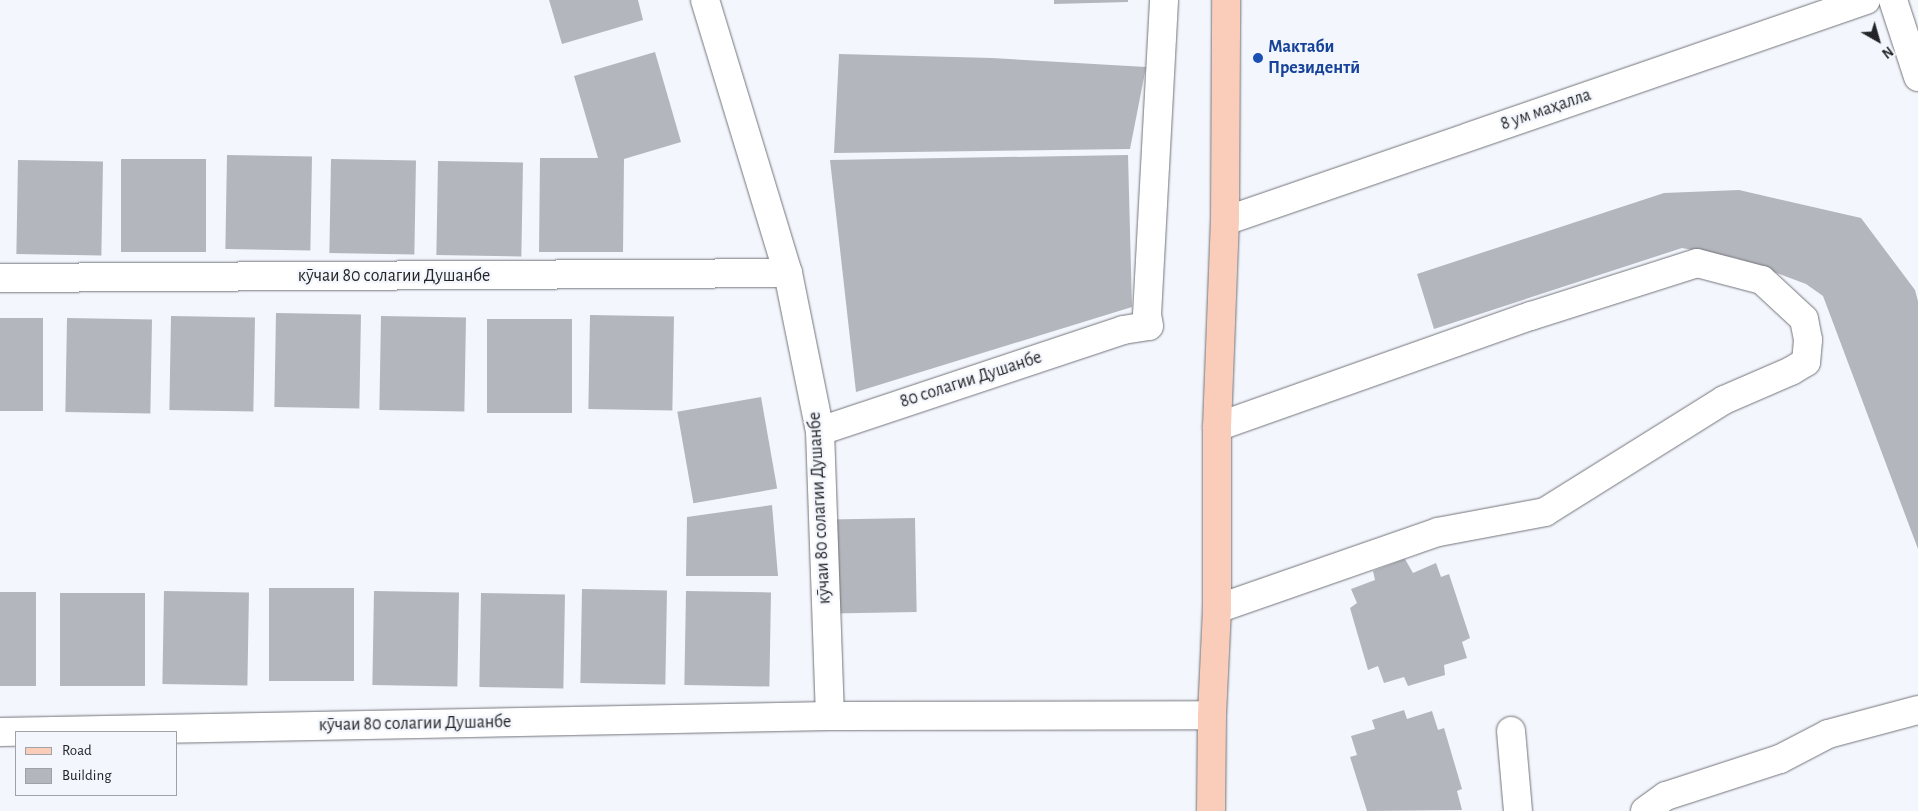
<!DOCTYPE html>
<html>
<head>
<meta charset="utf-8">
<style>
	body { margin:0 }
	#map { position:relative; width:1918px; height:811px; overflow:hidden; background:#f3f6fc; font-family:"Alegreya Sans",sans-serif }
	div>[style] { position:absolute }
	.building>* { inset:0; background:#b3b6bc; transform-origin:0 0 }
	.roads { filter:drop-shadow(0 0 1px #72747a) drop-shadow(0 0 1px #72747a) }
	.minor>* { height:28px; margin:-14px; padding:0 14px; transform-origin:14px; border-radius:14px; background:#fff }
	.major>* { height:28px; margin:-14px; padding:0 14px; transform-origin:14px; border-radius:14px; background:#facdbb }
	.dots>* { width:14px; height:14px; translate:-50% -50%; box-sizing:border-box; border:2px solid #f3f6fc; border-radius:50% }
	span { translate:-50% -50%; white-space:nowrap; text-align:center; line-height:1.15; -webkit-text-stroke:4.5px #f3f6fc; paint-order:stroke }
	.transit-label { font-size:18px; color:#164399; font-weight:700 }
	.left { translate:0 -50%; text-align:left }
	.street-label { font-size:18px; color:#232427 }
	.legend { position:absolute; left:15px; top:731px; width:162px; height:65px; box-sizing:border-box; background:#f3f6fc; border:1px solid #a0a2a7; margin:0; padding:6px 9px; list-style:none; font-size:15px; color:#232427 }
	.legend li { display:flex; align-items:center; gap:10px; height:25px }
	.legend b { width:25px; border:1px solid #a0a2a7 }
	.north { position:absolute; left:1853px; top:15px; width:50px; height:50px; -webkit-text-stroke:4px #f3f6fc; paint-order:stroke; rotate:142deg; font-size:14px; font-weight:700; line-height:20px; text-align:center; color:#232427 }
	.north::after { content:''; display:block; margin:auto; width:18px; height:22px; background:#232427; clip-path:polygon(50% 0,100% 100%,50% 72%,0 100%) }
</style>
</head>
<body>
<div id="map">
	<div class="building">
		<i style="clip-path:polygon(549px 0,638px 0,643px 20px,562px 44px)"></i>
		<i style="clip-path:polygon(1054px 0,1128px 0,1128px 2px,1054px 4px)"></i>
		<i style="clip-path:polygon(655px 52px,681px 142px,624px 159px,623px 252px,539px 252px,540px 158px,598px 158px,574px 76px)"></i>
		<i style="clip-path:polygon(839px 54px,992px 58px,1146px 67px,1130px 149px,834px 153px)"></i>
		<i style="left:227px;top:155px;width:85px;height:94px;rotate:1deg"></i>
		<i style="clip-path:polygon(1128px 155px,1132px 307px,856px 392px,830px 160px)"></i>
		<i style="left:121px;top:159px;width:85px;height:93px"></i>
		<i style="left:331px;top:159px;width:85px;height:94px;rotate:1deg"></i>
		<i style="left:18px;top:160px;width:85px;height:94px;rotate:1deg"></i>
		<i style="left:438px;top:161px;width:85px;height:94px;rotate:1deg"></i>
		<i style="clip-path:polygon(1739px 190px,1861px 218px,1915px 290px,1918px 301px,1918px 549px,1823px 296px,1806px 284px,1736px 258px,1682px 248px,1434px 329px,1417px 274px,1664px 193px)"></i>
		<i style="left:276px;top:313px;width:85px;height:94px;rotate:1deg"></i>
		<i style="left:590px;top:315px;width:84px;height:94px;rotate:1deg"></i>
		<i style="left:171px;top:316px;width:84px;height:94px;rotate:1deg"></i>
		<i style="left:381px;top:316px;width:85px;height:94px;rotate:1deg"></i>
		<i style="left:0;top:318px;width:43px;height:93px"></i>
		<i style="left:67px;top:318px;width:85px;height:94px;rotate:1deg"></i>
		<i style="left:487px;top:319px;width:85px;height:94px"></i>
		<i style="left:761px;top:397px;width:93px;height:85px;rotate:80deg"></i>
		<i style="clip-path:polygon(772px 505px,778px 576px,686px 576px,687px 517px)"></i>
		<i style="left:915px;top:518px;width:94px;height:85px;rotate:89deg"></i>
		<i style="clip-path:polygon(1405px 559px,1413px 573px,1436px 563px,1441px 577px,1449px 574px,1470px 638px,1462px 642px,1467px 658px,1444px 665px,1445px 675px,1408px 686px,1404px 677px,1384px 683px,1378px 666px,1368px 670px,1350px 608px,1357px 603px,1351px 589px,1375px 580px,1373px 571px)"></i>
		<i style="left:269px;top:588px;width:85px;height:93px"></i>
		<i style="left:582px;top:589px;width:85px;height:94px;rotate:1deg"></i>
		<i style="left:164px;top:591px;width:85px;height:93px;rotate:1deg"></i>
		<i style="left:374px;top:591px;width:85px;height:94px;rotate:1deg"></i>
		<i style="left:686px;top:591px;width:85px;height:94px;rotate:1deg"></i>
		<i style="left:0;top:592px;width:36px;height:94px"></i>
		<i style="left:60px;top:593px;width:85px;height:93px"></i>
		<i style="left:481px;top:593px;width:84px;height:94px;rotate:1deg"></i>
		<i style="clip-path:polygon(1404px 710px,1407px 719px,1432px 711px,1438px 730px,1444px 728px,1462px 789px,1457px 791px,1462px 810px,1367px 811px,1350px 757px,1357px 755px,1351px 736px,1375px 729px,1372px 720px)"></i>
	</div>
	<div class="roads">
		<div class="minor">
			<i style="left:705px;top:0;width:285px;rotate:73.1deg"></i>
			<i style="left:788px;top:273px;width:161px;rotate:78.6deg"></i>
			<i style="left:820px;top:431px;width:285px;rotate:88deg"></i>
			<i style="left:1893px;top:0;width:81px;rotate:72deg"></i>
			<i style="left:1225px;top:221px;width:678px;rotate:-19.02deg"></i>
			<i style="left:0;top:278px;width:788px;rotate:-0.36deg"></i>
			<i style="left:1217px;top:427px;width:333px;rotate:-19.5deg"></i>
			<i style="left:1531px;top:316px;width:174px;rotate:-17.7deg"></i>
			<i style="left:1697px;top:263px;width:67px;rotate:14.7deg"></i>
			<i style="left:1762px;top:280px;width:57px;rotate:42.9deg"></i>
			<i style="left:1804px;top:319px;width:21px;rotate:79deg"></i>
			<i style="left:1808px;top:340px;width:22px;rotate:95deg"></i>
			<i style="left:1806px;top:362px;width:17px;rotate:149deg"></i>
			<i style="left:1791px;top:371px;width:73px;rotate:156.6deg"></i>
			<i style="left:1724px;top:400px;width:211px;rotate:148deg"></i>
			<i style="left:1545px;top:512px;width:109px;rotate:169.4deg"></i>
			<i style="left:1438px;top:532px;width:234px;rotate:160.8deg"></i>
			<i style="left:820px;top:431px;width:319px;rotate:-18.4deg"></i>
			<i style="left:1123px;top:330px;width:26px;rotate:-9deg"></i>
			<i style="left:1149px;top:326px;width:11px;rotate:-100deg"></i>
			<i style="left:1147px;top:315px;width:315px;rotate:-86.9deg"></i>
			<i style="left:1511px;top:731px;width:80px;rotate:85deg"></i>
			<i style="left:0;top:732px;width:830px;rotate:-1.1deg"></i>
			<i style="left:830px;top:716px;width:382px;rotate:-0.1deg"></i>
			<i style="left:1645px;top:811px;width:26px;rotate:-36deg"></i>
			<i style="left:1666px;top:796px;width:120px;rotate:-18deg"></i>
			<i style="left:1780px;top:759px;width:54px;rotate:-27.5deg"></i>
			<i style="left:1828px;top:734px;width:93px;rotate:-14.9deg"></i>
		</div>
		<div class="major">
			<i style="left:1211px;top:811px;width:96px;rotate:-89.4deg"></i>
			<i style="left:1212px;top:715px;width:106px;rotate:-87.3deg"></i>
			<i style="left:1217px;top:609px;width:182px;rotate:-90deg"></i>
			<i style="left:1217px;top:427px;width:206px;rotate:-87.8deg"></i>
			<i style="left:1225px;top:221px;width:221px;rotate:-89.7deg"></i>
		</div>
	</div>
	<div class="dots">
		<i style="left:1258px;top:58px;background:#1a4fb4"></i>
	</div>
	<div class="transit-label">
		<span class="left" style="left:1268px;top:58px">Мактаби<br>Президентӣ</span>
	</div>
	<div class="street-label">
		<span style="left:1546px;top:110px;rotate:-19deg">8 ум маҳалла</span>
		<span style="left:394px;top:276px">кӯчаи 80 солагии Душанбе</span>
		<span style="left:971px;top:380px;rotate:-18deg">80 солагии Душанбе</span>
		<span style="left:820px;top:508px;rotate:-93deg">кӯчаи 80 солагии Душанбе</span>
		<span style="left:415px;top:724px;rotate:-1deg">кӯчаи 80 солагии Душанбе</span>
	</div>
	<ul class="legend">
	<li><b style="height:6px;background:#facdbb"></b>Road</li>
	<li><b style="height:14px;background:#b3b6bc"></b>Building</li>
	</ul>
	<div class="north">N</div>
</div>
</body>
</html>
